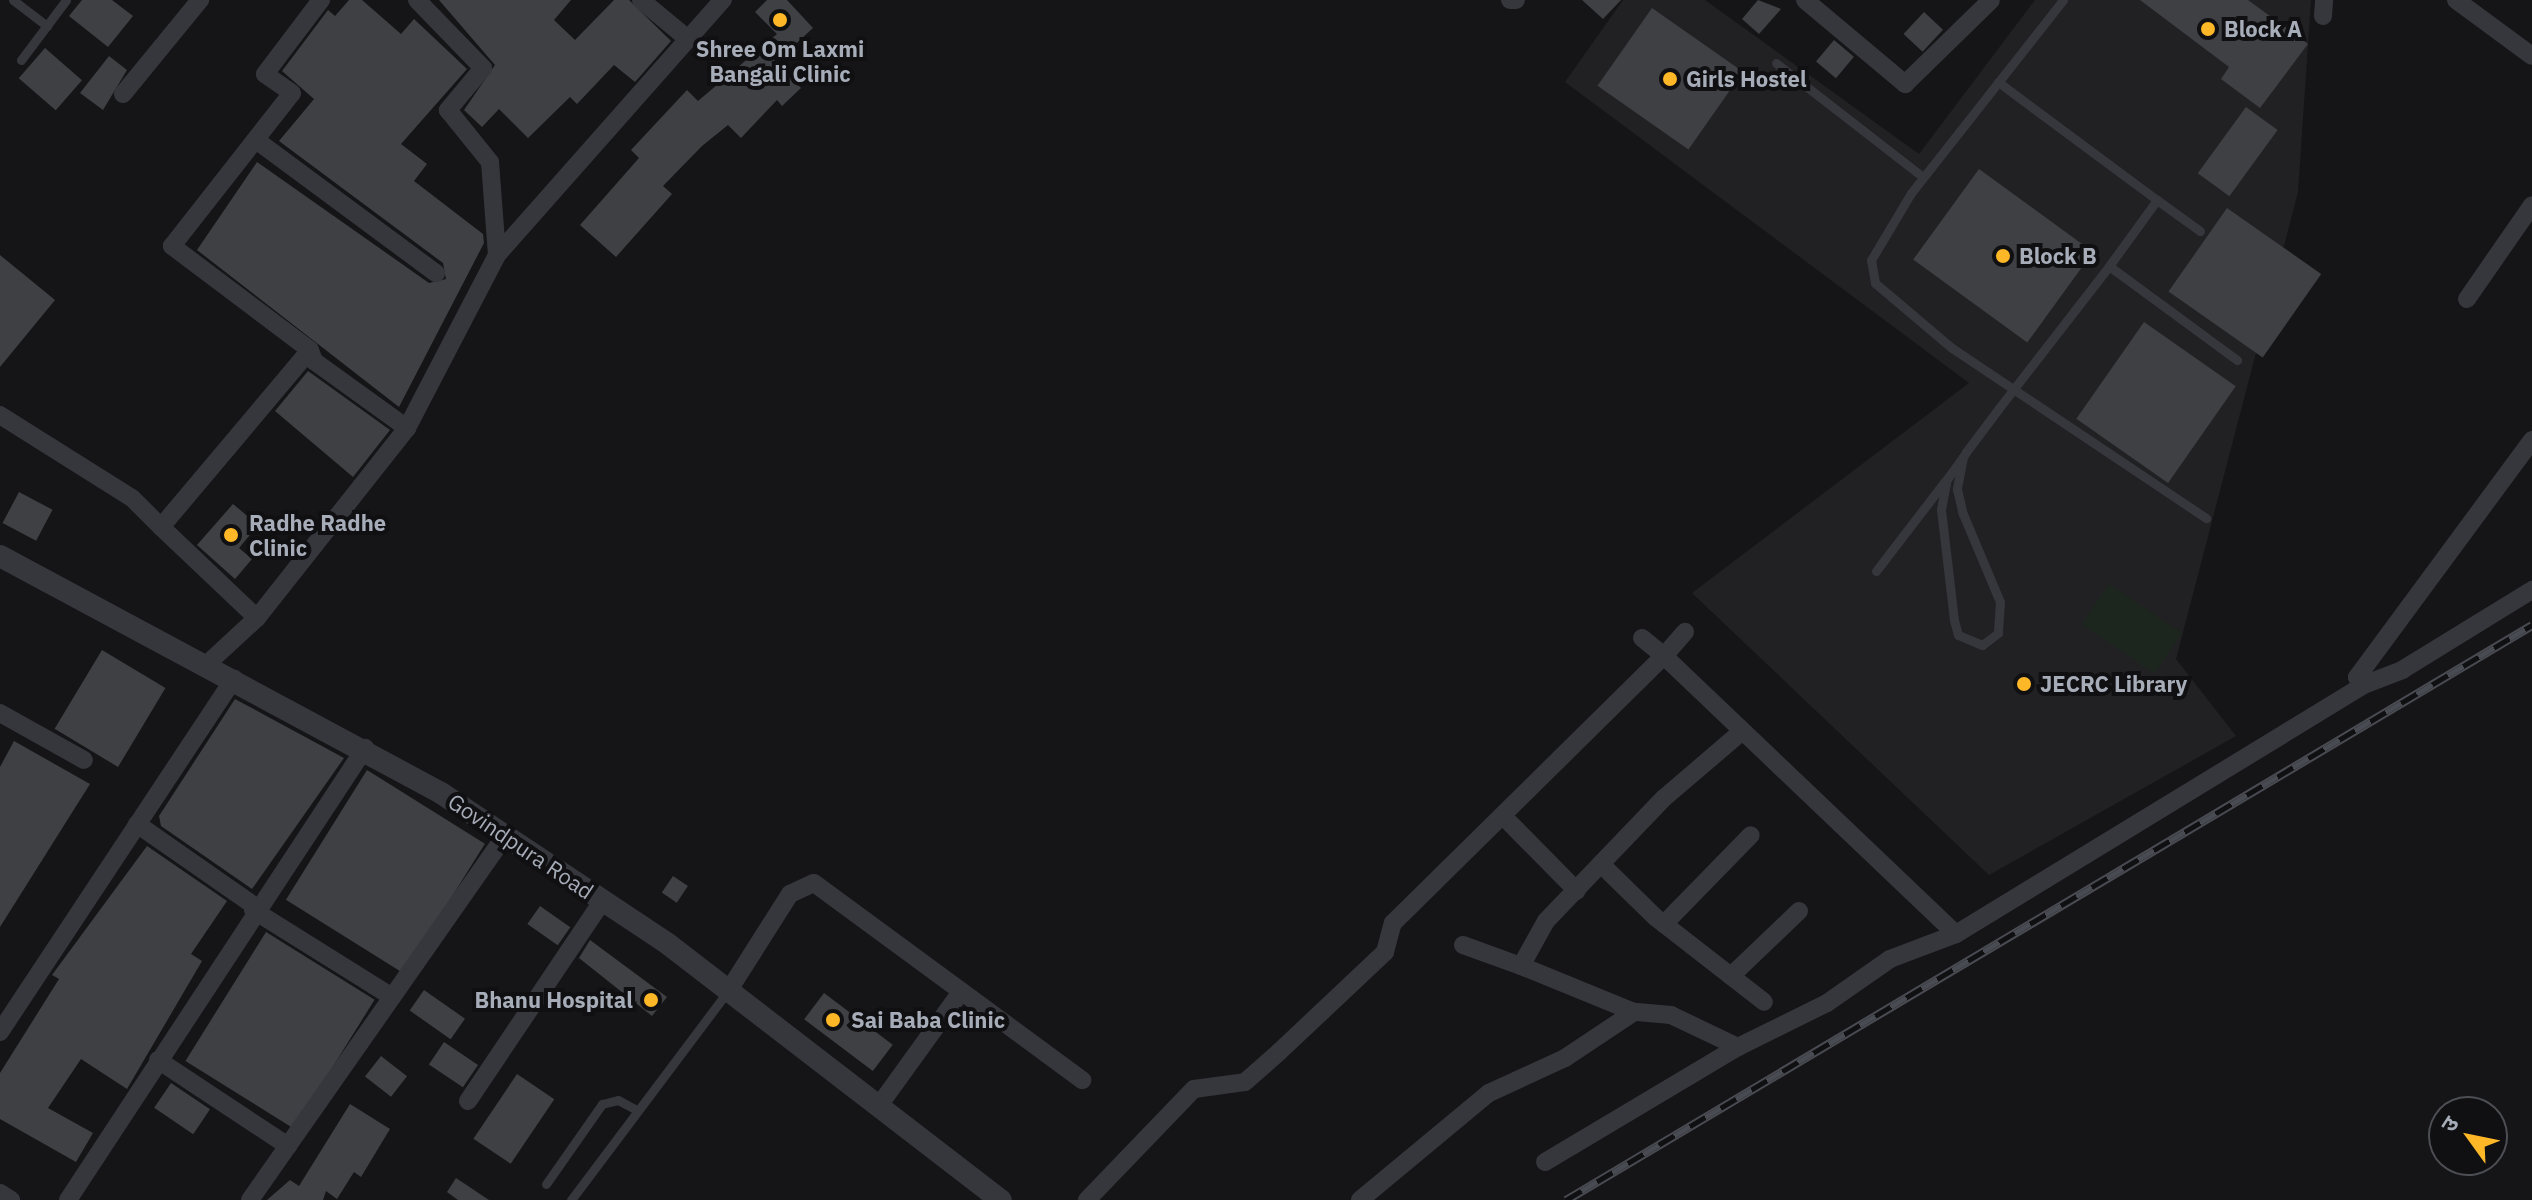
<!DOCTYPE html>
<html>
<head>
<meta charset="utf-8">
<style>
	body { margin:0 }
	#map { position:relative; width:2532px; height:1200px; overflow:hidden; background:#151517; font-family:"IBM Plex Sans","Noto Sans Devanagari",sans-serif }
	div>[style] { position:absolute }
	.built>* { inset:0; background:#212124 }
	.green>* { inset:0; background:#1d261e; transform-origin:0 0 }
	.building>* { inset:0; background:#3f4044; transform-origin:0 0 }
	.service>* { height:9px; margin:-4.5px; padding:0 4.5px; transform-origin:4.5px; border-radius:4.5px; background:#36373d }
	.minor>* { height:18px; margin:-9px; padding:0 9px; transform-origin:9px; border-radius:9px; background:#36373d }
	.tertiary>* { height:22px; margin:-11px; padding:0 11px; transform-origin:11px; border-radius:11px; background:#36373d }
	.rail>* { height:9px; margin-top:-4.5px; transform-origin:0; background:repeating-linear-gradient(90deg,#101012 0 18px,#494b52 0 36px); box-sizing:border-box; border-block:2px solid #494b52 }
	.dots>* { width:22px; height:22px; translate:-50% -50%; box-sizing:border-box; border:4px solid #101012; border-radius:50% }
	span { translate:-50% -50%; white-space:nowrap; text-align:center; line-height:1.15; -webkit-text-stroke:8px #101012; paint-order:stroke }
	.poi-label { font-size:22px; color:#a6acb8; font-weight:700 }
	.left { translate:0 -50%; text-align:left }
	.right { translate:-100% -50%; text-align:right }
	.street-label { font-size:22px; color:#a6acb8 }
	.north { position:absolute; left:2428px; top:1096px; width:80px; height:80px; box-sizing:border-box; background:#101012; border:2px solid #4c4e54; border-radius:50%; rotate:303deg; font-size:22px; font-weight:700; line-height:32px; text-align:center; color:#a6acb8 }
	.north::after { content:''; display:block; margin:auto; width:28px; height:36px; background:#fdb727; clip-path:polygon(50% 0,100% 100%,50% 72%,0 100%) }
</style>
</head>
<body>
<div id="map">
	<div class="built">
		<i style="clip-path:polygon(1623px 0,1705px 0,1919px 154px,2035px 0,2311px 0,2298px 192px,2176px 659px,2236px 736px,1989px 875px,1692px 593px,1969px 383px,1565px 82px)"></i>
	</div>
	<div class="green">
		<i style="left:2109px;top:584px;width:88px;height:49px;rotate:34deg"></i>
	</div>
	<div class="building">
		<i style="clip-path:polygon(82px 0,112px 0,133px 16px,108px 47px,69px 16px)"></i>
		<i style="clip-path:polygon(349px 0,362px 0,401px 34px,414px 19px,467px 69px,401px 144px,427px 164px,414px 181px,483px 234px,484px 243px,399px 407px,197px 250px,257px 162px,429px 283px,446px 279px,443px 263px,279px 141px,314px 99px,282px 71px,328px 10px,335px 16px)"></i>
		<i style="clip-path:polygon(439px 0,571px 0,554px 20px,575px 40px,614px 0,629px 0,671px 41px,635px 82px,614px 65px,577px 104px,570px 97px,528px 138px,499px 109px,482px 127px,464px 110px,495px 65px)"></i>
		<i style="clip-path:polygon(767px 0,787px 0,813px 28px,776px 62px,801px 88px,782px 106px,777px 100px,741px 138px,728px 125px,702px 146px,663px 186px,672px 194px,616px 257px,580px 225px,639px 158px,631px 150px,687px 90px,698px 101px,777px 34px,755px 12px)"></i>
		<i style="clip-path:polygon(1582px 0,1621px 0,1603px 19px)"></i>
		<i style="clip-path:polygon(1758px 0,1781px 9px,1759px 34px,1742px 19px)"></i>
		<i style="clip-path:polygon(2140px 0,2248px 0,2308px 44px,2260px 108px,2221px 79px,2229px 67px)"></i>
		<i style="left:1652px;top:8px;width:111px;height:95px;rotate:35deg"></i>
		<i style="left:1924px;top:12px;width:26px;height:30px;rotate:43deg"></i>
		<i style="left:1834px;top:40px;width:26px;height:28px;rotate:40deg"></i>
		<i style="left:45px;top:48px;width:49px;height:40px;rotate:41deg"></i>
		<i style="clip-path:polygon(109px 56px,127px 70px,103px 110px,80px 93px)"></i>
		<i style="left:2246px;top:107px;width:39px;height:82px;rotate:36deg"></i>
		<i style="left:1979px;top:169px;width:141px;height:112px;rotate:36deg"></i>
		<i style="left:2227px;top:208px;width:115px;height:102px;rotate:35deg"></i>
		<i style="clip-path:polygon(0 255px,55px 300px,0 367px)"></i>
		<i style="left:2144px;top:322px;width:112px;height:118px;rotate:35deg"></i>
		<i style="clip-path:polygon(308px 371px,390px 430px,353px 477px,275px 411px)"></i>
		<i style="left:19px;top:492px;width:38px;height:35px;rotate:28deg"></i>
		<i style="clip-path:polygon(233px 504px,258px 525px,239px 548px,252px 559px,235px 579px,197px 545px)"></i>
		<i style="left:102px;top:650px;width:74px;height:92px;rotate:31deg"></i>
		<i style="clip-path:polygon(235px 699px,344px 758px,252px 889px,161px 826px,159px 816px)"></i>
		<i style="clip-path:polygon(14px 741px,90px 784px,0 927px,0 767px)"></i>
		<i style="left:367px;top:770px;width:139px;height:153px;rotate:32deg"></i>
		<i style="clip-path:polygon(147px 846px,227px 901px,191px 954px,202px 961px,127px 1089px,81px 1059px,48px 1108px,93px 1133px,76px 1162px,0 1119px,0 1073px,59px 979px,52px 975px)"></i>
		<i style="left:673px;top:876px;width:18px;height:20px;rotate:34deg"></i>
		<i style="left:540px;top:906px;width:37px;height:22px;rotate:35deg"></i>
		<i style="left:266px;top:932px;width:128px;height:152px;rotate:32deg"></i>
		<i style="clip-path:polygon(590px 940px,667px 997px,652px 1016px,579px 958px)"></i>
		<i style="left:424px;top:990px;width:50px;height:25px;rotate:35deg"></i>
		<i style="left:824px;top:993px;width:86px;height:33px;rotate:37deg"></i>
		<i style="left:444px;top:1042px;width:41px;height:27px;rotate:34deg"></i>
		<i style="left:381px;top:1056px;width:33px;height:26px;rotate:38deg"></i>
		<i style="left:517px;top:1074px;width:45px;height:78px;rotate:34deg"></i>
		<i style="left:171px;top:1083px;width:47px;height:30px;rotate:34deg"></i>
		<i style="clip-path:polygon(350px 1104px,390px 1129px,361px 1177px,354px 1172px,337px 1199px,326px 1191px,323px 1200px,267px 1200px,290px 1180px,299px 1186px)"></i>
		<i style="clip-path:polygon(456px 1178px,489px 1200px,458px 1200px,447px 1192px)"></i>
	</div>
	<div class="service">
		<i style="left:13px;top:0;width:43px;rotate:37.4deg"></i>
		<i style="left:2063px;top:0;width:246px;rotate:128.2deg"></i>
		<i style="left:1911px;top:193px;width:78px;rotate:120.8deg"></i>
		<i style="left:1871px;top:260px;width:23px;rotate:80deg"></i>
		<i style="left:1875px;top:283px;width:101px;rotate:40.2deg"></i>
		<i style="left:1952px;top:348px;width:306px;rotate:33.8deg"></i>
		<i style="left:21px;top:60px;width:75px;rotate:-53.1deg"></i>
		<i style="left:1776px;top:63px;width:186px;rotate:37.8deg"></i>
		<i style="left:2157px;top:200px;width:53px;rotate:35.8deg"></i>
		<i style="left:2109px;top:266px;width:159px;rotate:36.3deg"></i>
		<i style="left:1963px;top:457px;width:33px;rotate:101deg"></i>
		<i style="left:1957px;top:489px;width:26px;rotate:77deg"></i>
		<i style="left:1963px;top:514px;width:95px;rotate:67.2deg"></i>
		<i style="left:2000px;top:602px;width:31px;rotate:94deg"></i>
		<i style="left:1998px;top:633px;width:20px;rotate:143deg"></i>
		<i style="left:1982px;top:645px;width:26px;rotate:-157deg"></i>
		<i style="left:1958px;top:635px;width:16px;rotate:-105deg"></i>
		<i style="left:1954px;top:620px;width:112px;rotate:-96.7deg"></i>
		<i style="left:1941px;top:509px;width:31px;rotate:-79deg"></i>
		<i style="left:1947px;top:479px;width:27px;rotate:-54deg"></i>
		<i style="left:1963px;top:457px;width:6px;rotate:-59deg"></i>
		<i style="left:1966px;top:452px;width:55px;rotate:-53.1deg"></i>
		<i style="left:1999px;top:408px;width:180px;rotate:-52.2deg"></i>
		<i style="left:2109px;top:266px;width:82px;rotate:-54deg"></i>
		<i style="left:2157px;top:200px;width:198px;rotate:-143.4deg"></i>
		<i style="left:1876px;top:571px;width:113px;rotate:-52.5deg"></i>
		<i style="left:546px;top:1184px;width:98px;rotate:-55deg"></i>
		<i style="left:602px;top:1104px;width:16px;rotate:-14deg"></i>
		<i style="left:618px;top:1100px;width:21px;rotate:28deg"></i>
		<i style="left:571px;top:1200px;width:260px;rotate:-53.1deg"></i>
	</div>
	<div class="minor">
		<i style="left:417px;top:0;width:95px;rotate:45.9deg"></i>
		<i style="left:483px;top:68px;width:55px;rotate:129.8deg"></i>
		<i style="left:448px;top:110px;width:67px;rotate:51.1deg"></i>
		<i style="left:490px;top:162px;width:93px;rotate:85.7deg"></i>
		<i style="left:641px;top:0;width:61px;rotate:39.7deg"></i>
		<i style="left:1510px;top:0;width:6px"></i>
		<i style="left:1805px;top:0;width:131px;rotate:40deg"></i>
		<i style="left:1905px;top:84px;width:120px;rotate:-44.3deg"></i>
		<i style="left:2456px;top:0;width:94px;rotate:36.4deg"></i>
		<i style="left:2323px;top:16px;width:16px;rotate:-86deg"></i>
		<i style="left:123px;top:94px;width:122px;rotate:-50.7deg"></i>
		<i style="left:256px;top:140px;width:224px;rotate:36.5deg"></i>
		<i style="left:2467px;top:299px;width:114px;rotate:-55.3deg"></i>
		<i style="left:310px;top:350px;width:12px;rotate:70deg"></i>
		<i style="left:314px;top:361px;width:115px;rotate:35.8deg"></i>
		<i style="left:0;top:415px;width:156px;rotate:32.2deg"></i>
		<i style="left:132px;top:498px;width:41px;rotate:45deg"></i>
		<i style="left:2532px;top:440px;width:295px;rotate:126.4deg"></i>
		<i style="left:2357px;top:677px;width:11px;rotate:38deg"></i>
		<i style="left:2366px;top:684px;width:39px;rotate:-21deg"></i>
		<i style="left:2402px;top:670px;width:153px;rotate:-31.6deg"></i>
		<i style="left:257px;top:618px;width:132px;rotate:-136.5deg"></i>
		<i style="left:161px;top:527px;width:231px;rotate:-49.9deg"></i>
		<i style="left:310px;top:350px;width:173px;rotate:-143deg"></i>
		<i style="left:172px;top:246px;width:194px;rotate:-51.9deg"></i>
		<i style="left:292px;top:93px;width:33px;rotate:-145deg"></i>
		<i style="left:265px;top:74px;width:93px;rotate:-52.9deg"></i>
		<i style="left:1642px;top:638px;width:28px;rotate:39deg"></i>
		<i style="left:1664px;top:656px;width:32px;rotate:-49deg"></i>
		<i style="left:206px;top:665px;width:69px;rotate:-42.7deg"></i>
		<i style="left:257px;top:618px;width:242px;rotate:-51.7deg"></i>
		<i style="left:407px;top:428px;width:195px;rotate:-62.5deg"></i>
		<i style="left:497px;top:255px;width:341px;rotate:-48.5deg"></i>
		<i style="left:0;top:713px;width:96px;rotate:29.2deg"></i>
		<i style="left:1503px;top:816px;width:105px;rotate:45.4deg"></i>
		<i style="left:137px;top:824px;width:145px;rotate:34.9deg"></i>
		<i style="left:1604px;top:867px;width:71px;rotate:44.4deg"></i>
		<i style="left:1655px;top:917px;width:138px;rotate:37.9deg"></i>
		<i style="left:253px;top:910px;width:164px;rotate:32deg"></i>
		<i style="left:1664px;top:924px;width:124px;rotate:-45.7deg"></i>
		<i style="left:1956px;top:934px;width:480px;rotate:-31.4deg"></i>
		<i style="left:1463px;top:945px;width:62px;rotate:19.9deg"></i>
		<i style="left:1731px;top:976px;width:94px;rotate:-43.7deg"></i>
		<i style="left:729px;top:990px;width:114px;rotate:-57.6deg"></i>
		<i style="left:790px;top:894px;width:26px;rotate:-25deg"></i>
		<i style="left:814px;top:883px;width:333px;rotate:36.3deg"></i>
		<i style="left:0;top:1032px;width:424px;rotate:-56.5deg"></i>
		<i style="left:158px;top:1060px;width:156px;rotate:33.5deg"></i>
		<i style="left:468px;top:1101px;width:242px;rotate:-56.1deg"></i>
		<i style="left:878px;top:1107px;width:142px;rotate:-54.2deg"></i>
		<i style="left:1545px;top:1162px;width:225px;rotate:-30.8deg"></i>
		<i style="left:0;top:1193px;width:13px;rotate:32deg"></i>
		<i style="left:68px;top:1200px;width:541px;rotate:-56.69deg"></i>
		<i style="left:250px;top:1200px;width:446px;rotate:-55deg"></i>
		<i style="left:1087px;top:1200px;width:154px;rotate:-46.1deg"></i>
		<i style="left:1194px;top:1089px;width:51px;rotate:-7.8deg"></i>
		<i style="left:1245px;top:1082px;width:45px;rotate:-41.4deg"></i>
		<i style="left:1279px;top:1052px;width:146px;rotate:-43.3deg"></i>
		<i style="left:1385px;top:952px;width:30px;rotate:-75deg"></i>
		<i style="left:1393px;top:923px;width:380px;rotate:-44.6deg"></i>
		<i style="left:1664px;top:656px;width:403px;rotate:43.6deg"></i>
		<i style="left:1956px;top:934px;width:71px;rotate:159.3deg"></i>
		<i style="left:1890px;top:959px;width:77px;rotate:145.1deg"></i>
		<i style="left:1827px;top:1003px;width:99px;rotate:153.7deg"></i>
		<i style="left:1738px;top:1047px;width:74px;rotate:-154.5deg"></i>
		<i style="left:1671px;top:1015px;width:37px;rotate:-175deg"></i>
		<i style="left:1634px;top:1012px;width:122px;rotate:-157.8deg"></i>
		<i style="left:1521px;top:966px;width:51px;rotate:-60.9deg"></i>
		<i style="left:1546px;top:921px;width:170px;rotate:-46.2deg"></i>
		<i style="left:1664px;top:798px;width:99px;rotate:-40.5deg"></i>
		<i style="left:1360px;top:1200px;width:168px;rotate:-39.7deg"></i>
		<i style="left:1489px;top:1093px;width:84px;rotate:-24.7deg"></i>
		<i style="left:1565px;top:1058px;width:83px;rotate:-33.7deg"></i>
	</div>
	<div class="tertiary">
		<i style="left:0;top:556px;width:501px;rotate:28.25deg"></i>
		<i style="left:441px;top:793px;width:273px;rotate:33.6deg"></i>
		<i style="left:668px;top:944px;width:420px;rotate:37.6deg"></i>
	</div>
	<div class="rail">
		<i style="left:1566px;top:1200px;width:1124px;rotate:-30.76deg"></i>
	</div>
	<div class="dots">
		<i style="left:780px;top:20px;background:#fdb727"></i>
		<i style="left:2208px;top:29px;background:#fdb727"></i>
		<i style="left:1670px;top:79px;background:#fdb727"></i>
		<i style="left:2003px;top:256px;background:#fdb727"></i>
		<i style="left:231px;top:535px;background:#fdb727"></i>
		<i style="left:2024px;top:684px;background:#fdb727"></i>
		<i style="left:651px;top:1000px;background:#fdb727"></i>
		<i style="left:833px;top:1020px;background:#fdb727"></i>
	</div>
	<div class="poi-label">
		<span class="left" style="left:2224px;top:29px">Block A</span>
		<span style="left:780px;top:61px">Shree Om Laxmi<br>Bangali Clinic</span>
		<span class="left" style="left:1686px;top:79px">Girls Hostel</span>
		<span class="left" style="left:2019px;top:256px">Block B</span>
		<span class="left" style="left:249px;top:535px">Radhe Radhe<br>Clinic</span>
		<span class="left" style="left:2040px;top:684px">JECRC Library</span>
		<span class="right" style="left:633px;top:1000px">Bhanu Hospital</span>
		<span class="left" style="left:851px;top:1020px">Sai Baba Clinic</span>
	</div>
	<div class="street-label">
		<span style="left:521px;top:846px;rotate:34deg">Govindpura Road</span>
	</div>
	<div class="north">उ</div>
</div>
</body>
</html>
